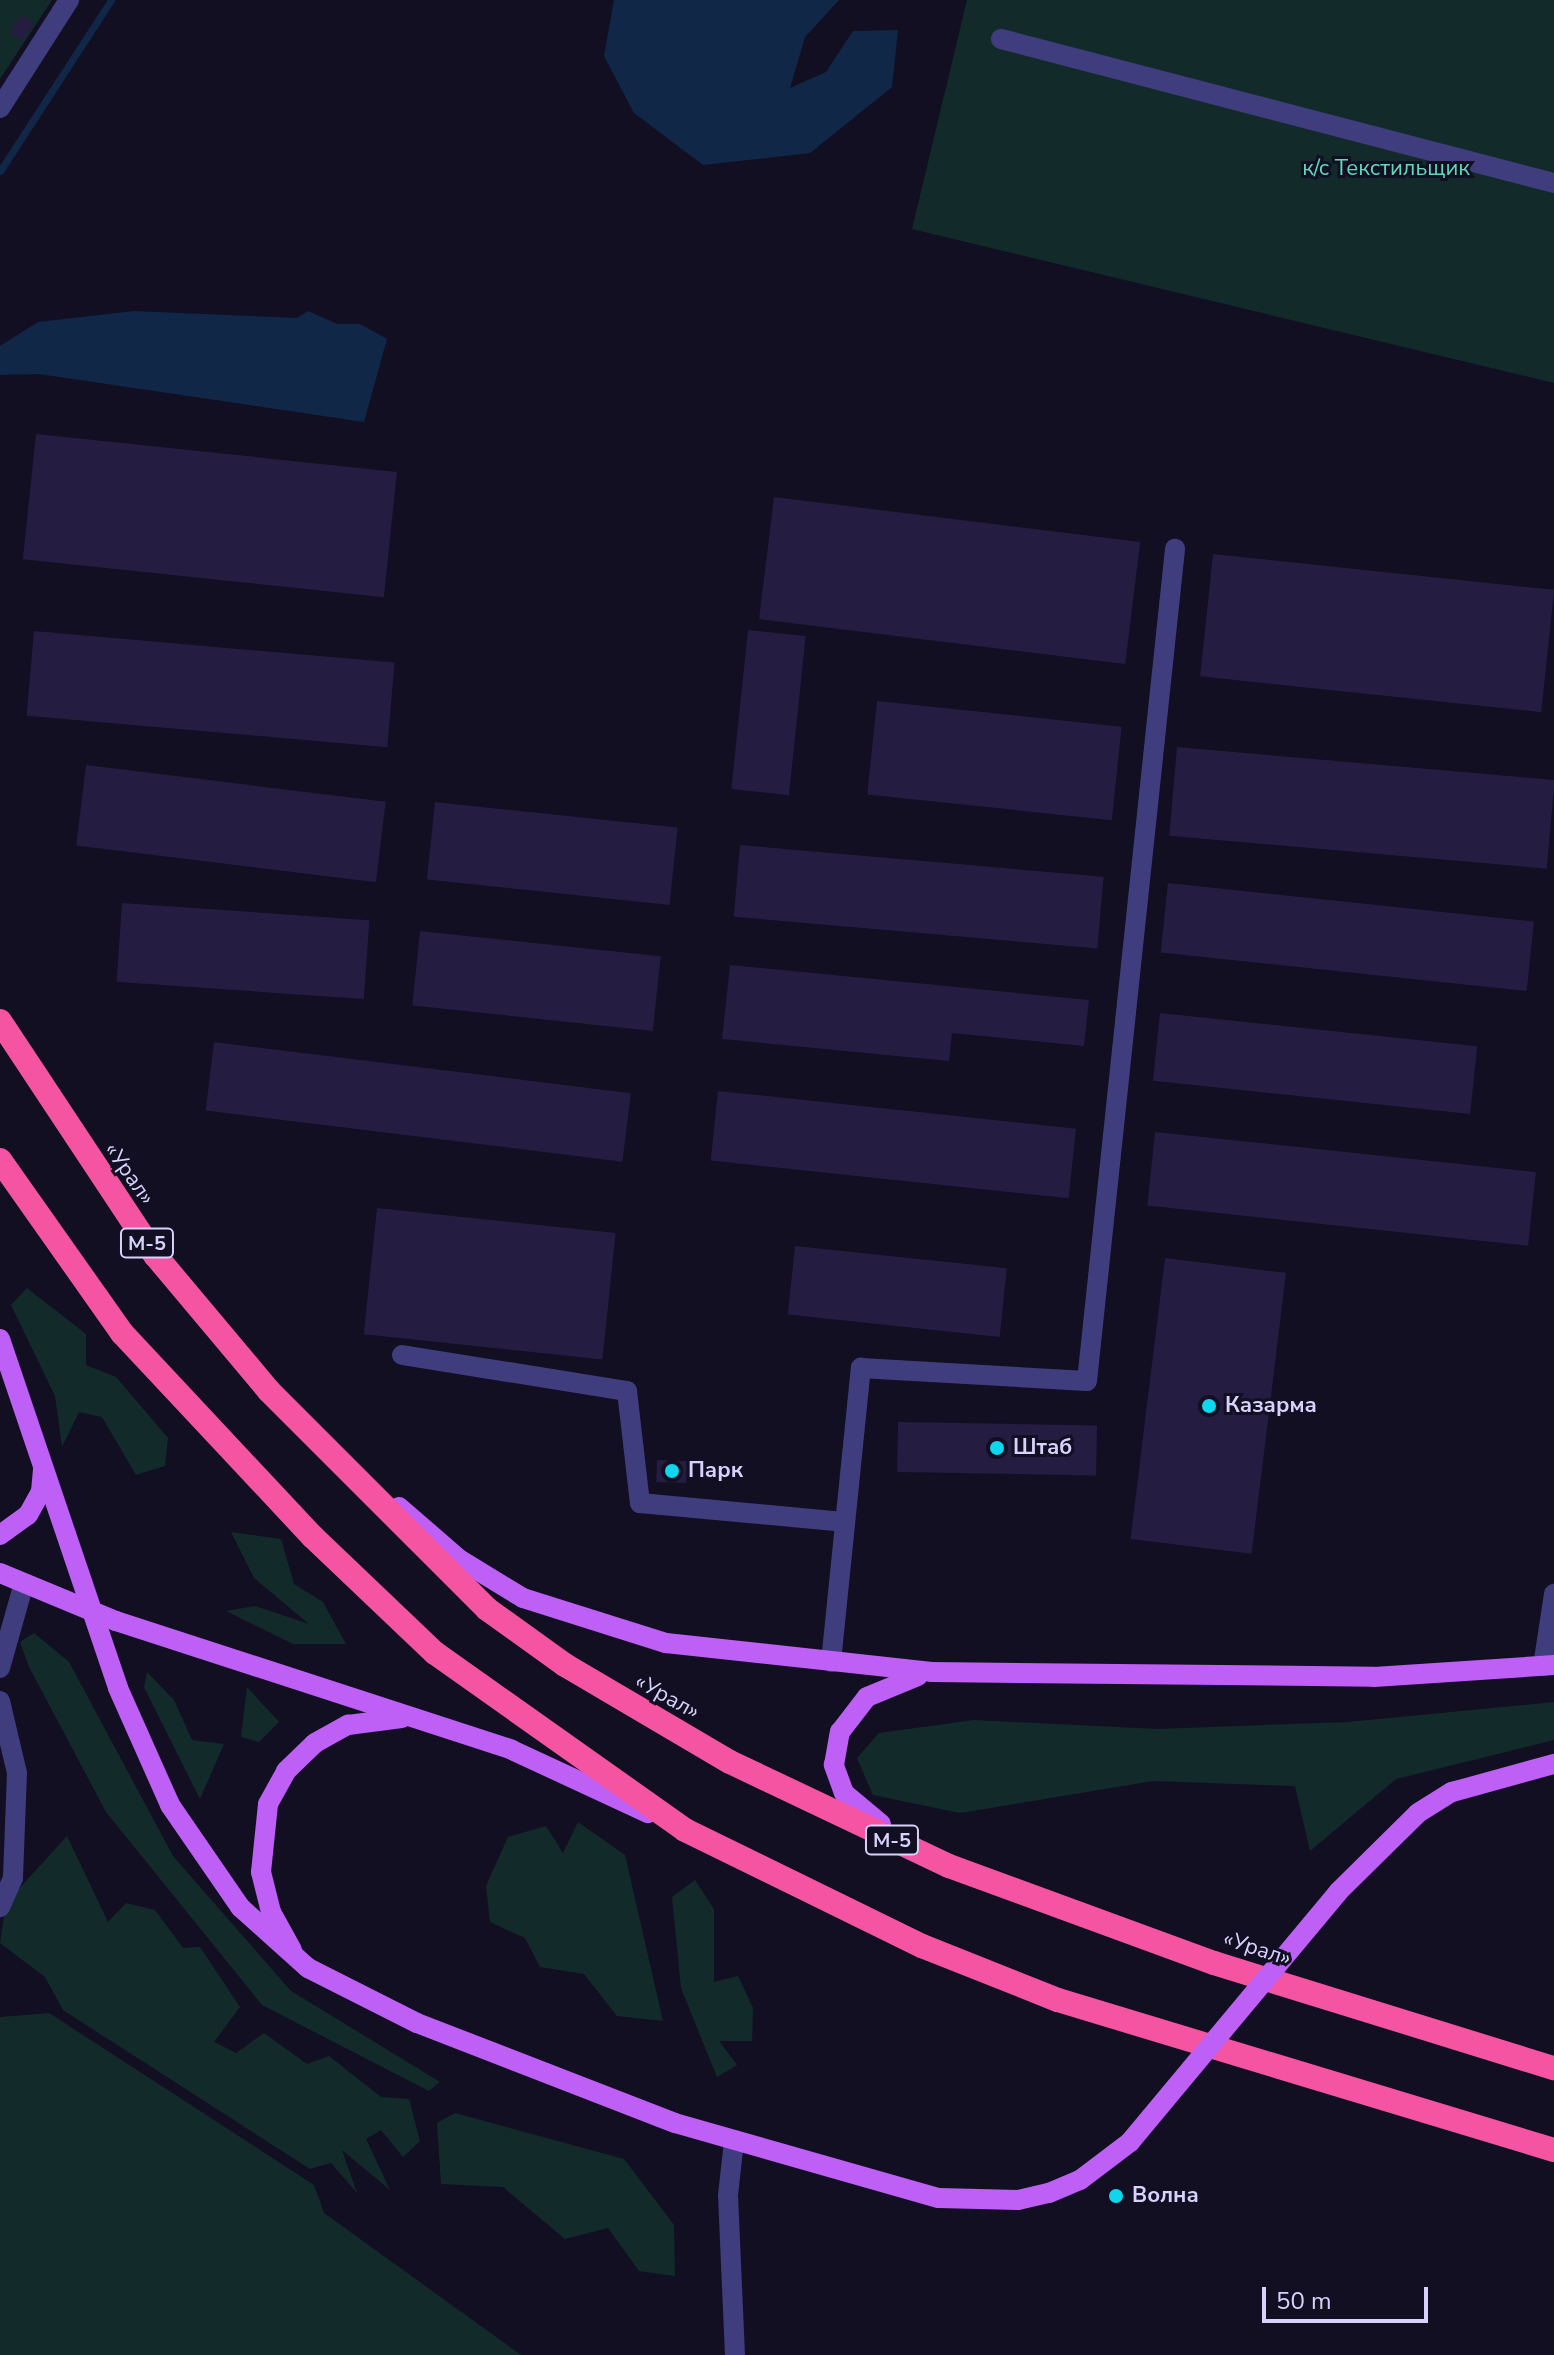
<!DOCTYPE html>
<html>
<head>
<meta charset="utf-8">
<style>
	body { margin:0 }
	#map { position:relative; width:1554px; height:2355px; overflow:hidden; background:#120f22; font-family:"Nunito Sans",sans-serif }
	div>[style] { position:absolute }
	.green>* { inset:0; background:#122b2a }
	.water>* { inset:0; background:#112748 }
	.stream>* { height:7px; margin:-3.5px; padding:0 3.5px; transform-origin:3.5px; border-radius:3.5px; background:#112748 }
	.building>* { inset:0; background:#241c41; transform-origin:0 0 }
	.minor>* { height:20px; margin:-10px; padding:0 10px; transform-origin:10px; border-radius:10px; background:#3f3d7e }
	.major>* { height:20px; margin:-10px; padding:0 10px; transform-origin:10px; border-radius:10px; background:#be5ff6 }
	.highway>* { height:24px; margin:-12px; padding:0 12px; transform-origin:12px; border-radius:12px; background:#f554a2 }
	.major-bridge>* { height:20px; margin:-10px; padding:0 10px; transform-origin:10px; border-radius:10px; background:#be5ff6 }
	.dots>* { width:22px; height:22px; translate:-50% -50%; box-sizing:border-box; border:4px solid #120f22; border-radius:50% }
	span { translate:-50% -50%; white-space:nowrap; text-align:center; line-height:1.15; -webkit-text-stroke:6px #120f22; paint-order:stroke }
	.shield-label span { padding:2px 6px; background:#120f22; border:2px solid; border-radius:6px; -webkit-text-stroke-width:0 }
	.shield-label { font-size:20px; color:#d7d2fc; font-weight:700 }
	.park-label { font-size:22px; color:#62d8bb }
	.street-label { font-size:22px; color:#d7d2fc }
	.poi-label { font-size:22px; color:#d7d2fc; font-weight:700 }
	.left { translate:0 -50%; text-align:left }
	.scale { position:absolute; left:1262px; top:2287px; width:166px; height:36px; box-sizing:border-box; border:4px solid #d7d2fc; border-top:0; padding-left:10px; font-size:24px; line-height:28px; white-space:nowrap; color:#d7d2fc; -webkit-text-stroke:6px #120f22; paint-order:stroke }
</style>
</head>
<body>
<div id="map">
	<div class="green">
		<i style="clip-path:polygon(0 0,52px 0,0 79px)"></i>
		<i style="clip-path:polygon(967px 0,1554px 0,1554px 383px,912px 229px)"></i>
		<i style="clip-path:polygon(27px 1288px,86px 1334px,86px 1365px,116px 1377px,168px 1438px,165px 1466px,136px 1475px,102px 1417px,79px 1412px,62px 1447px,55px 1396px,11px 1305px)"></i>
		<i style="clip-path:polygon(231px 1532px,281px 1539px,294px 1584px,323px 1602px,346px 1644px,293px 1644px,226px 1611px,255px 1606px,309px 1624px,254px 1578px)"></i>
		<i style="clip-path:polygon(34px 1633px,69px 1662px,173px 1856px,291px 1991px,440px 2082px,429px 2091px,262px 2005px,106px 1812px,29px 1667px,20px 1642px)"></i>
		<i style="clip-path:polygon(147px 1672px,174px 1700px,192px 1740px,224px 1744px,200px 1799px,144px 1687px)"></i>
		<i style="clip-path:polygon(247px 1687px,279px 1722px,259px 1742px,241px 1737px)"></i>
		<i style="clip-path:polygon(1554px 1702px,1554px 1740px,1396px 1779px,1310px 1851px,1295px 1786px,1153px 1781px,960px 1813px,873px 1795px,857px 1758px,879px 1733px,974px 1720px,1157px 1729px,1348px 1722px)"></i>
		<i style="clip-path:polygon(578px 1822px,625px 1855px,663px 2021px,617px 2016px,584px 1974px,540px 1967px,525px 1938px,490px 1922px,486px 1886px,508px 1837px,546px 1826px,563px 1853px)"></i>
		<i style="clip-path:polygon(67px 1836px,108px 1922px,126px 1903px,155px 1910px,183px 1948px,200px 1947px,240px 2007px,214px 2042px,236px 2053px,264px 2033px,307px 2064px,329px 2056px,381px 2097px,409px 2099px,420px 2141px,403px 2157px,381px 2130px,366px 2139px,390px 2190px,342px 2150px,357px 2193px,331px 2163px,310px 2169px,63px 2010px,45px 1977px,0 1943px,6px 1903px)"></i>
		<i style="clip-path:polygon(695px 1880px,714px 1909px,714px 1982px,738px 1976px,753px 2008px,752px 2041px,719px 2041px,737px 2065px,717px 2077px,681px 1988px,672px 1897px)"></i>
		<i style="clip-path:polygon(49px 2013px,314px 2185px,324px 2213px,521px 2355px,0 2355px,0 2017px)"></i>
		<i style="clip-path:polygon(455px 2113px,624px 2159px,674px 2225px,675px 2276px,639px 2271px,608px 2228px,565px 2239px,503px 2187px,441px 2184px,437px 2123px)"></i>
	</div>
	<div class="water">
		<i style="clip-path:polygon(614px 0,839px 0,805px 37px,790px 88px,826px 72px,853px 31px,898px 30px,892px 87px,810px 153px,703px 165px,634px 113px,604px 56px)"></i>
		<i style="clip-path:polygon(134px 311px,297px 318px,308px 311px,337px 324px,360px 324px,387px 339px,364px 422px,39px 374px,0 375px,0 346px,38px 322px)"></i>
	</div>
	<div class="stream">
		<i style="left:0;top:171px;width:204px;rotate:-57deg"></i>
	</div>
	<div class="building">
		<i style="left:21px;top:15px;width:15px;height:21px;rotate:32deg"></i>
		<i style="left:36px;top:434px;width:363px;height:126px;rotate:6deg"></i>
		<i style="left:774px;top:497px;width:369px;height:123px;rotate:7deg"></i>
		<i style="left:1213px;top:554px;width:343px;height:123px;rotate:6deg"></i>
		<i style="left:748px;top:630px;width:58px;height:160px;rotate:6deg"></i>
		<i style="left:34px;top:631px;width:362px;height:85px;rotate:5deg"></i>
		<i style="left:877px;top:701px;width:246px;height:94px;rotate:6deg"></i>
		<i style="left:1177px;top:747px;width:379px;height:89px;rotate:5deg"></i>
		<i style="left:86px;top:765px;width:302px;height:81px;rotate:7deg"></i>
		<i style="left:435px;top:802px;width:244px;height:78px;rotate:6deg"></i>
		<i style="left:740px;top:845px;width:365px;height:72px;rotate:5deg"></i>
		<i style="left:1168px;top:883px;width:368px;height:70px;rotate:6deg"></i>
		<i style="left:122px;top:903px;width:248px;height:79px;rotate:4deg"></i>
		<i style="left:420px;top:931px;width:242px;height:75px;rotate:6deg"></i>
		<i style="clip-path:polygon(730px 965px,1089px 1000px,1084px 1046px,952px 1033px,949px 1061px,722px 1039px)"></i>
		<i style="left:1160px;top:1013px;width:319px;height:68px;rotate:6deg"></i>
		<i style="left:214px;top:1042px;width:420px;height:69px;rotate:7deg"></i>
		<i style="left:718px;top:1091px;width:360px;height:70px;rotate:6deg"></i>
		<i style="left:1155px;top:1132px;width:383px;height:74px;rotate:6deg"></i>
		<i style="left:377px;top:1208px;width:240px;height:127px;rotate:6deg"></i>
		<i style="left:795px;top:1246px;width:213px;height:69px;rotate:6deg"></i>
		<i style="left:1165px;top:1258px;width:122px;height:283px;rotate:7deg"></i>
		<i style="left:898px;top:1422px;width:199px;height:50px;rotate:1deg"></i>
		<i style="left:657px;top:1460px;width:30px;height:22px;rotate:2deg"></i>
	</div>
	<div class="minor">
		<i style="left:1001px;top:39px;width:571px;rotate:14.6deg"></i>
		<i style="left:0;top:108px;width:128px;rotate:-57.4deg"></i>
		<i style="left:402px;top:1355px;width:228px;rotate:9.1deg"></i>
		<i style="left:627px;top:1391px;width:113px;rotate:83.4deg"></i>
		<i style="left:640px;top:1503px;width:204px;rotate:5.3deg"></i>
		<i style="left:831px;top:1662px;width:296px;rotate:-84.2deg"></i>
		<i style="left:861px;top:1368px;width:226px;rotate:3.3deg"></i>
		<i style="left:1087px;top:1381px;width:837px;rotate:-83.96deg"></i>
		<i style="left:1543px;top:1666px;width:73px;rotate:-81.3deg"></i>
		<i style="left:0;top:1668px;width:88px;rotate:-74.2deg"></i>
		<i style="left:0;top:1701px;width:74px;rotate:76.7deg"></i>
		<i style="left:17px;top:1773px;width:105px;rotate:92.2deg"></i>
		<i style="left:13px;top:1878px;width:32px;rotate:114deg"></i>
		<i style="left:734px;top:2141px;width:54px;rotate:96.3deg"></i>
		<i style="left:728px;top:2195px;width:160px;rotate:87.5deg"></i>
	</div>
	<div class="major">
		<i style="left:0;top:1339px;width:368px;rotate:71.3deg"></i>
		<i style="left:118px;top:1688px;width:128px;rotate:66deg"></i>
		<i style="left:170px;top:1805px;width:124px;rotate:55.5deg"></i>
		<i style="left:240px;top:1907px;width:91px;rotate:41.9deg"></i>
		<i style="left:308px;top:1968px;width:122px;rotate:26.8deg"></i>
		<i style="left:417px;top:2023px;width:277px;rotate:21.2deg"></i>
		<i style="left:675px;top:2123px;width:274px;rotate:15.9deg"></i>
		<i style="left:939px;top:2198px;width:79px;rotate:1.5deg"></i>
		<i style="left:1018px;top:2200px;width:32px;rotate:-13deg"></i>
		<i style="left:1049px;top:2193px;width:34px;rotate:-23deg"></i>
		<i style="left:1080px;top:2180px;width:63px;rotate:-37.2deg"></i>
		<i style="left:399px;top:1507px;width:79px;rotate:40.9deg"></i>
		<i style="left:459px;top:1559px;width:75px;rotate:31.4deg"></i>
		<i style="left:523px;top:1598px;width:150px;rotate:17.5deg"></i>
		<i style="left:666px;top:1643px;width:267px;rotate:6.2deg"></i>
		<i style="left:931px;top:1672px;width:443px;rotate:0.6deg"></i>
		<i style="left:1374px;top:1677px;width:180px;rotate:-3.8deg"></i>
		<i style="left:0;top:1535px;width:34px;rotate:-36deg"></i>
		<i style="left:28px;top:1515px;width:26px;rotate:-61deg"></i>
		<i style="left:41px;top:1492px;width:23px;rotate:-85deg"></i>
		<i style="left:0;top:1573px;width:126px;rotate:22.5deg"></i>
		<i style="left:116px;top:1621px;width:416px;rotate:18deg"></i>
		<i style="left:512px;top:1750px;width:150px;rotate:24.9deg"></i>
		<i style="left:881px;top:1824px;width:48px;rotate:-140deg"></i>
		<i style="left:844px;top:1793px;width:30px;rotate:-110deg"></i>
		<i style="left:834px;top:1765px;width:34px;rotate:-80deg"></i>
		<i style="left:840px;top:1732px;width:44px;rotate:-52.4deg"></i>
		<i style="left:867px;top:1697px;width:55px;rotate:-22.4deg"></i>
		<i style="left:1338px;top:1892px;width:112px;rotate:-44.6deg"></i>
		<i style="left:1418px;top:1813px;width:40px;rotate:-32deg"></i>
		<i style="left:1452px;top:1792px;width:106px;rotate:-15.4deg"></i>
		<i style="left:292px;top:1950px;width:43px;rotate:-118.9deg"></i>
		<i style="left:271px;top:1912px;width:41px;rotate:-104deg"></i>
		<i style="left:261px;top:1872px;width:68px;rotate:-84.1deg"></i>
		<i style="left:268px;top:1804px;width:38px;rotate:-61deg"></i>
		<i style="left:286px;top:1771px;width:40px;rotate:-44deg"></i>
		<i style="left:315px;top:1743px;width:38px;rotate:-29deg"></i>
		<i style="left:348px;top:1725px;width:54px;rotate:-7.4deg"></i>
	</div>
	<div class="highway">
		<i style="left:0;top:1021px;width:281px;rotate:56.5deg"></i>
		<i style="left:155px;top:1255px;width:177px;rotate:50deg"></i>
		<i style="left:269px;top:1391px;width:308px;rotate:45deg"></i>
		<i style="left:487px;top:1609px;width:96px;rotate:35.7deg"></i>
		<i style="left:565px;top:1665px;width:191px;rotate:30.5deg"></i>
		<i style="left:730px;top:1762px;width:242px;rotate:25.4deg"></i>
		<i style="left:949px;top:1866px;width:282px;rotate:20.1deg"></i>
		<i style="left:1214px;top:1963px;width:356px;rotate:17.2deg"></i>
		<i style="left:0;top:1160px;width:212px;rotate:54.8deg"></i>
		<i style="left:122px;top:1333px;width:279px;rotate:46.9deg"></i>
		<i style="left:313px;top:1537px;width:168px;rotate:43.6deg"></i>
		<i style="left:435px;top:1653px;width:306px;rotate:35.3deg"></i>
		<i style="left:685px;top:1830px;width:264px;rotate:26.1deg"></i>
		<i style="left:922px;top:1946px;width:146px;rotate:21.7deg"></i>
		<i style="left:1058px;top:2000px;width:518px;rotate:16.83deg"></i>
	</div>
	<div class="major-bridge">
		<i style="left:1130px;top:2142px;width:325px;rotate:-50.2deg"></i>
	</div>
	<div class="dots">
		<i style="left:1209px;top:1406px;background:#0dd7ed"></i>
		<i style="left:997px;top:1448px;background:#0dd7ed"></i>
		<i style="left:672px;top:1471px;background:#0dd7ed"></i>
		<i style="left:1116px;top:2196px;background:#0dd7ed"></i>
	</div>
	<div class="shield-label">
		<span style="left:147px;top:1243px">М-5</span>
		<span style="left:892px;top:1840px">М-5</span>
	</div>
	<div class="park-label">
		<span style="left:1386px;top:169px">к/с Текстильщик</span>
	</div>
	<div class="street-label">
		<span style="left:129px;top:1174px;rotate:55deg">«Урал»</span>
		<span style="left:667px;top:1697px;rotate:29deg">«Урал»</span>
		<span style="left:1257px;top:1949px;rotate:18deg">«Урал»</span>
	</div>
	<div class="poi-label">
		<span class="left" style="left:1225px;top:1406px">Казарма</span>
		<span class="left" style="left:1013px;top:1448px">Штаб</span>
		<span class="left" style="left:688px;top:1471px">Парк</span>
		<span class="left" style="left:1132px;top:2196px">Волна</span>
	</div>
	<div class="scale">50 m</div>
</div>
</body>
</html>
